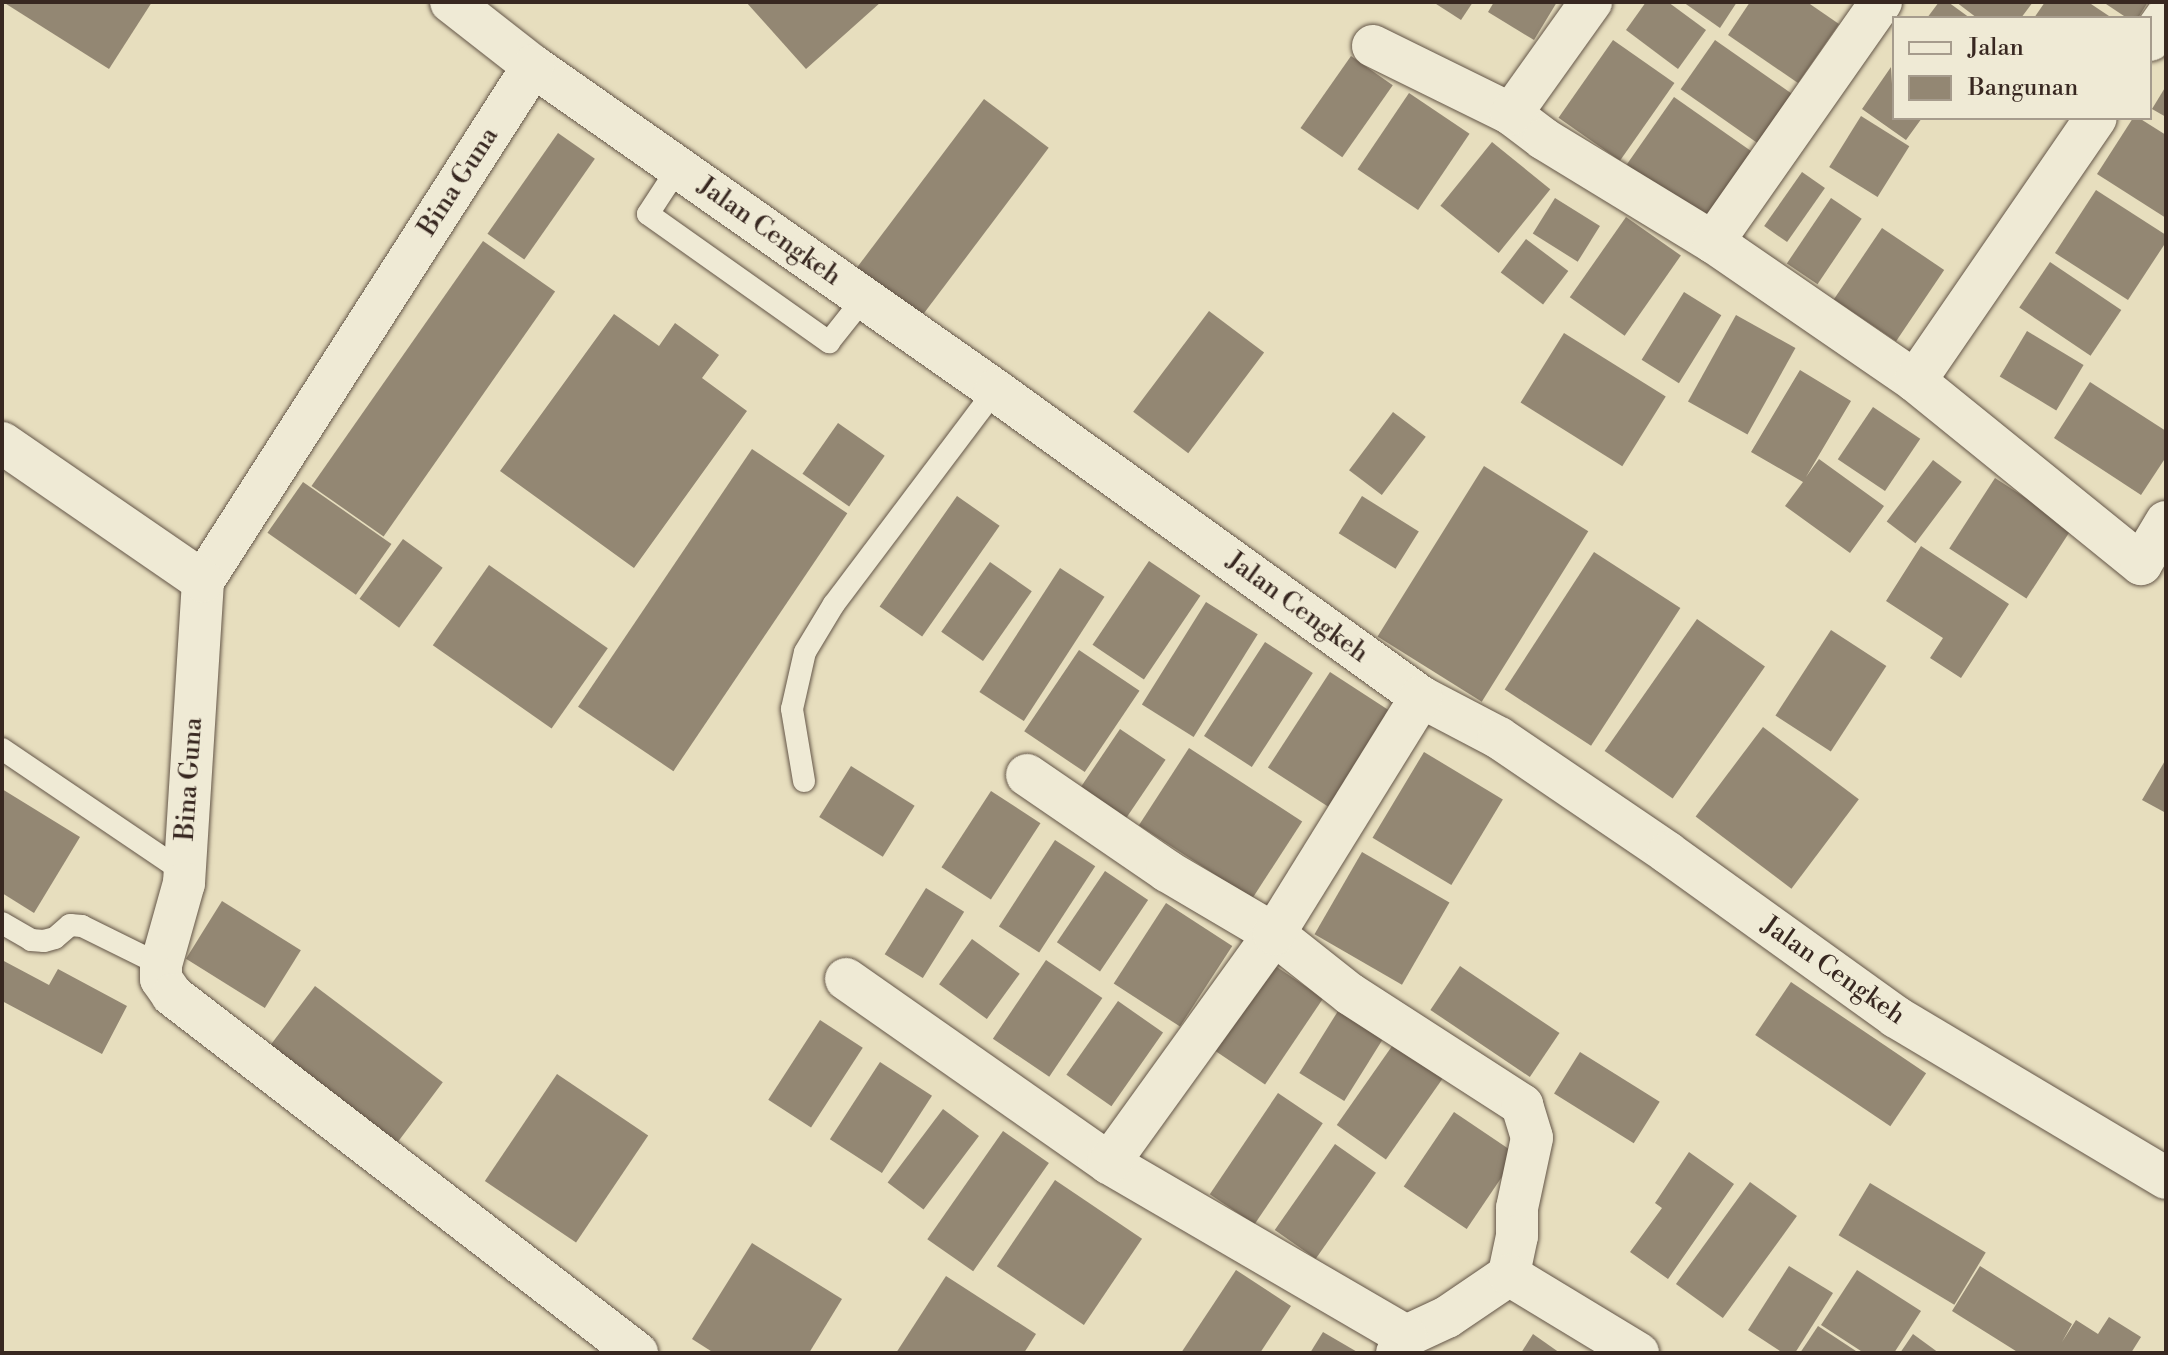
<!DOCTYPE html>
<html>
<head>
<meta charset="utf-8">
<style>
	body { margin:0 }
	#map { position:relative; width:2168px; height:1355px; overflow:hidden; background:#e7debe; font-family:"Libre Bodoni",serif }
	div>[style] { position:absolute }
	.building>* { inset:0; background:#938773; transform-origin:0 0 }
	.roads { filter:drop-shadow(0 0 2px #645648) drop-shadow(0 0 2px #645648) }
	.lane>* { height:22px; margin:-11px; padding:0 11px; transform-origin:11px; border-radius:11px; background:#efead5 }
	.street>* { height:42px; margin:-21px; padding:0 21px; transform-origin:21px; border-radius:21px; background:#efead5 }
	span { translate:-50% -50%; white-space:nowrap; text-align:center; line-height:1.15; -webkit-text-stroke:7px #efead5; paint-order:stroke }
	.street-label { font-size:26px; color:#382821 }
	.frame { position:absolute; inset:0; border:4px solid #382821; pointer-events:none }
	.legend { position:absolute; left:1892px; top:16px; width:260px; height:104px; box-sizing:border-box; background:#efead5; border:2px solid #a69c8d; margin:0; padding:10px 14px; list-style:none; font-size:24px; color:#382821 }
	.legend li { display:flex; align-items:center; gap:16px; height:40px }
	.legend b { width:40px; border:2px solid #a69c8d }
</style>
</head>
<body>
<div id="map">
	<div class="building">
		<i style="clip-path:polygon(3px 2px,152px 2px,109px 69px)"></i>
		<i style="clip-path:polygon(746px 2px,881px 2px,806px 69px)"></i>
		<i style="clip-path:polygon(1433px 2px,1473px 2px,1461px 20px)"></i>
		<i style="clip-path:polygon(1494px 2px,1557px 2px,1534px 40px,1488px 12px)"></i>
		<i style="clip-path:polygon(1646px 2px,1668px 2px,1706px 30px,1678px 69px,1626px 30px)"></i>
		<i style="clip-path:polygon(1683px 2px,1737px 2px,1720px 28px)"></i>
		<i style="clip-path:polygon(1750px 2px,1807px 2px,1839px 24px,1798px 83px,1728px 35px)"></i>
		<i style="clip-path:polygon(1939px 2px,1948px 2px,1970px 18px,1927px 18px)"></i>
		<i style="clip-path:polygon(1956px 2px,2033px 2px,2021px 18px,1977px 18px)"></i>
		<i style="clip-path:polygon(2045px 2px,2088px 2px,2112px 18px,2034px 18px)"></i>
		<i style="clip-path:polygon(2103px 2px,2148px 2px,2138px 18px,2127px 18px)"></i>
		<i style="left:1613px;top:40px;width:75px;height:95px;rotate:35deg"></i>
		<i style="left:1715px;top:40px;width:96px;height:60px;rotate:35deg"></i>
		<i style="left:1351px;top:56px;width:51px;height:88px;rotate:35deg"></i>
		<i style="clip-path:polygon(1891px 67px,1894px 118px,1922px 118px,1906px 140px,1862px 109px)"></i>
		<i style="clip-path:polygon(2166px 86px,2166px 117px,2152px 109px)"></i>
		<i style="left:1409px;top:93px;width:73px;height:92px;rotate:34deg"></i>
		<i style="left:1674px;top:97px;width:101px;height:83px;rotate:35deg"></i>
		<i style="left:984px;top:99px;width:81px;height:212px;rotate:37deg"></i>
		<i style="left:1861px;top:116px;width:57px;height:60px;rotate:32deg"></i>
		<i style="clip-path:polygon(2133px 118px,2139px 118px,2166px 135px,2166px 218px,2097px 174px)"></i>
		<i style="left:558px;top:133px;width:45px;height:123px;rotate:35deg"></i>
		<i style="left:1492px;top:142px;width:75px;height:82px;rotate:39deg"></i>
		<i style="left:1802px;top:172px;width:28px;height:66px;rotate:35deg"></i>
		<i style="clip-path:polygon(2096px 190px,2166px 235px,2166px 242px,2128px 300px,2055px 253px)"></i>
		<i style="left:1555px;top:198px;width:53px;height:42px;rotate:32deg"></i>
		<i style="left:1831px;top:198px;width:37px;height:79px;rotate:34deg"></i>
		<i style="left:1626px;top:217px;width:67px;height:98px;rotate:35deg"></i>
		<i style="left:1882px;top:228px;width:75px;height:86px;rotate:34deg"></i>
		<i style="left:1526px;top:239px;width:53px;height:42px;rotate:37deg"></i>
		<i style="left:483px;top:241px;width:88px;height:299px;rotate:35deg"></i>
		<i style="left:2050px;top:262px;width:86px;height:55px;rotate:34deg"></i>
		<i style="left:1684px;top:292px;width:44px;height:80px;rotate:32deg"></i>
		<i style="left:1209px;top:311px;width:69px;height:126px;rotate:37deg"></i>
		<i style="clip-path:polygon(614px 314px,659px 346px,675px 323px,719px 355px,702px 378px,747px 411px,634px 568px,500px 471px)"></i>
		<i style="left:1736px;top:315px;width:68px;height:99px;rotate:29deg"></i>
		<i style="left:2027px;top:331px;width:66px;height:53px;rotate:31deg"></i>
		<i style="left:1564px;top:333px;width:120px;height:82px;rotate:32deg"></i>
		<i style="clip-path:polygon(1800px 370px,1851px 401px,1806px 477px,1819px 459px,1884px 506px,1850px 553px,1785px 506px,1803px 482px,1751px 452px)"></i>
		<i style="clip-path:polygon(2090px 382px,2166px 431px,2166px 457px,2141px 495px,2054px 438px)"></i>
		<i style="left:1873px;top:407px;width:57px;height:63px;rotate:34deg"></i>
		<i style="left:1393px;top:412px;width:41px;height:73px;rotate:37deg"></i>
		<i style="left:838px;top:423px;width:57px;height:62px;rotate:35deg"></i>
		<i style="left:752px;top:449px;width:115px;height:311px;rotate:34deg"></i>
		<i style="left:1933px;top:460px;width:36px;height:77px;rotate:37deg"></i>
		<i style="left:1484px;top:466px;width:123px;height:201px;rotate:32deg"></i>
		<i style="left:1995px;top:478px;width:92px;height:84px;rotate:33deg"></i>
		<i style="left:303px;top:482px;width:108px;height:62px;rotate:35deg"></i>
		<i style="left:957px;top:496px;width:52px;height:135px;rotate:35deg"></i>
		<i style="left:1362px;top:496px;width:67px;height:44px;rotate:32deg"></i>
		<i style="left:403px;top:539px;width:49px;height:74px;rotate:36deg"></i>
		<i style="clip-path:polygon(1921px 546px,2009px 604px,1961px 678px,1930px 658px,1943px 638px,1886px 601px)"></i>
		<i style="left:1594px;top:552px;width:103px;height:164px;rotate:33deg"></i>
		<i style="left:1149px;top:561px;width:62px;height:101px;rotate:34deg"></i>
		<i style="left:990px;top:562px;width:51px;height:85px;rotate:35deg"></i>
		<i style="left:489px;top:565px;width:145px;height:98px;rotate:35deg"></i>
		<i style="left:1060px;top:568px;width:53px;height:148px;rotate:33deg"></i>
		<i style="left:1206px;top:602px;width:61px;height:121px;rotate:32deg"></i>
		<i style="left:1697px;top:619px;width:83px;height:161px;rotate:35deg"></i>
		<i style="left:1831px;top:630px;width:66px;height:102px;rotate:33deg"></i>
		<i style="left:1265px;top:642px;width:57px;height:112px;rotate:33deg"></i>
		<i style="left:1079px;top:650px;width:73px;height:98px;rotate:34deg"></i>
		<i style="left:1330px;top:672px;width:72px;height:114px;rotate:33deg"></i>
		<i style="left:1763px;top:727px;width:120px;height:112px;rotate:37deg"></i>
		<i style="left:1120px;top:729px;width:55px;height:77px;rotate:34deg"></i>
		<i style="left:1189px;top:748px;width:135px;height:92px;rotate:33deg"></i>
		<i style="left:1424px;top:752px;width:92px;height:100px;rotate:31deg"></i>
		<i style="clip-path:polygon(2166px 759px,2166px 813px,2142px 800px)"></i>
		<i style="left:851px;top:766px;width:75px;height:60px;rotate:32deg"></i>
		<i style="clip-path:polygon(2px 789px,80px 837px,34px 913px,2px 893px)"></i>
		<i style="left:991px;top:791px;width:59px;height:91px;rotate:33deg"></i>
		<i style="left:1055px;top:840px;width:48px;height:103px;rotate:33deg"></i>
		<i style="left:1362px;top:852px;width:101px;height:95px;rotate:30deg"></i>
		<i style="left:1105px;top:871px;width:52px;height:86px;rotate:34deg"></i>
		<i style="left:926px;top:888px;width:45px;height:78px;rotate:32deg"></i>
		<i style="left:222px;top:901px;width:93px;height:68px;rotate:32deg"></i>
		<i style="left:1166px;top:903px;width:79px;height:96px;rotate:33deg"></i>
		<i style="left:972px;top:939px;width:59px;height:56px;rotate:36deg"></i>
		<i style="clip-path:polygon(2px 960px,49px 985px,58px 969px,127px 1006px,102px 1054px,2px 1001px)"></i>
		<i style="left:1046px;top:960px;width:68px;height:95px;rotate:34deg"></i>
		<i style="left:1271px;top:963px;width:63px;height:104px;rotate:34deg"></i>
		<i style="left:1460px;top:966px;width:120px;height:53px;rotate:34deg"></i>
		<i style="left:1791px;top:982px;width:163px;height:64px;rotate:34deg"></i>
		<i style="left:315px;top:986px;width:160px;height:81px;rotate:37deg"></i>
		<i style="left:1118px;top:1001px;width:55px;height:90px;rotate:35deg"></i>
		<i style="left:1338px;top:1011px;width:53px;height:73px;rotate:32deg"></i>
		<i style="left:820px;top:1020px;width:51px;height:95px;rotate:33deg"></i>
		<i style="left:1397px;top:1039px;width:60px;height:105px;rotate:35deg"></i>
		<i style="left:1580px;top:1052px;width:94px;height:49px;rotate:32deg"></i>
		<i style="left:880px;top:1062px;width:62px;height:92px;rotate:33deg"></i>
		<i style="left:557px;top:1074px;width:110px;height:129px;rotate:34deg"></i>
		<i style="left:1278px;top:1093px;width:54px;height:122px;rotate:34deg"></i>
		<i style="left:943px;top:1109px;width:45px;height:92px;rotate:37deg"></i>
		<i style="left:1454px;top:1112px;width:76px;height:90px;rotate:34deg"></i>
		<i style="left:1003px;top:1131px;width:56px;height:132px;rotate:35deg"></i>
		<i style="left:1335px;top:1144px;width:50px;height:105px;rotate:35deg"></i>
		<i style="clip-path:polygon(1689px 1152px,1734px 1184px,1668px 1279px,1630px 1252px,1662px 1208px,1655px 1203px)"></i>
		<i style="left:1055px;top:1180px;width:105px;height:104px;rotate:34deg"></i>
		<i style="left:1750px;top:1182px;width:58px;height:126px;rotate:36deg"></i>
		<i style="left:1870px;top:1183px;width:135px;height:61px;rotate:31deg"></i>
		<i style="clip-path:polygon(752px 1243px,842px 1299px,809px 1353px,714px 1353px,692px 1339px)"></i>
		<i style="clip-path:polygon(1789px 1266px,1833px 1293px,1795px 1353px,1783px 1353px,1748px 1330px)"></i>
		<i style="clip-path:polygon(1980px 1266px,2072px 1324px,2062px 1342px,2076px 1320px,2098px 1334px,2109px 1317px,2141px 1337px,2131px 1353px,2019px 1353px,1952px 1311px)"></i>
		<i style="clip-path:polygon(1236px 1270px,1291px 1306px,1260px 1353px,1181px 1353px)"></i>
		<i style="clip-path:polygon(1857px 1270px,1921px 1311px,1894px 1353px,1864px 1353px,1821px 1325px)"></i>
		<i style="clip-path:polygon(946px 1276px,1036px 1334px,1024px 1353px,896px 1353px)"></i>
		<i style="clip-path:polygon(1818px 1326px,1859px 1353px,1800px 1353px)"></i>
		<i style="clip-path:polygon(1323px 1332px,1359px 1353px,1310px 1353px)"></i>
		<i style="clip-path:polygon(1533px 1334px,1560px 1353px,1521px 1353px)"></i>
		<i style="clip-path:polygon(1913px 1334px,1939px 1353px,1900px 1353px)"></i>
	</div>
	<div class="roads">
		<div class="lane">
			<i style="left:678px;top:168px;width:55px;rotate:123.1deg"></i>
			<i style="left:648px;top:214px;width:222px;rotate:35.3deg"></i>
			<i style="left:829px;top:342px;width:56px;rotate:-51.5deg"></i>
			<i style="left:2px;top:749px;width:220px;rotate:34.1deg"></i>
			<i style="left:804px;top:781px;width:73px;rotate:-99.5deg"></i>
			<i style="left:792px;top:709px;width:58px;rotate:-77.2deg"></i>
			<i style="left:805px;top:652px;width:56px;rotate:-58.9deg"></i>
			<i style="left:834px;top:604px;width:268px;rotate:-53deg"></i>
			<i style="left:2px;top:923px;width:34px;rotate:30deg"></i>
			<i style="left:31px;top:940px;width:13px;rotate:4deg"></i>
			<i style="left:44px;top:941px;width:11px;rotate:-15deg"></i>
			<i style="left:55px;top:938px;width:20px;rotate:-41deg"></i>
			<i style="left:70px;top:925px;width:12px;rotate:5deg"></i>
			<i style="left:82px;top:926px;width:88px;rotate:26.3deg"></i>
		</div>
		<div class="street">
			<i style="left:451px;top:2px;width:104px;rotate:38deg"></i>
			<i style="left:533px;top:66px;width:564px;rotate:35.04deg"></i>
			<i style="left:995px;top:390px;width:525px;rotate:35.78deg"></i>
			<i style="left:1421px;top:697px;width:88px;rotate:27.7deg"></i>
			<i style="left:1499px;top:738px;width:204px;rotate:34.2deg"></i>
			<i style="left:1668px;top:853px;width:281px;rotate:35.7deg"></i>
			<i style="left:1896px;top:1017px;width:314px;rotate:30.8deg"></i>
			<i style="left:2150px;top:40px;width:28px;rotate:-55deg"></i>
			<i style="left:1373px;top:46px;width:154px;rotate:26.2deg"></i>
			<i style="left:1511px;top:114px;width:41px;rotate:37.1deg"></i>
			<i style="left:1544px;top:139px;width:198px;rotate:31.4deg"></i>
			<i style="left:1713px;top:242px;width:245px;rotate:34.5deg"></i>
			<i style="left:1915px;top:381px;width:291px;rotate:39deg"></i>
			<i style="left:2141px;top:564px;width:49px;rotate:-59.2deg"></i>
			<i style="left:533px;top:66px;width:612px;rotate:122.65deg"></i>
			<i style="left:203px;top:581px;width:303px;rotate:93.6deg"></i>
			<i style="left:184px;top:883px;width:85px;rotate:105.7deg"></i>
			<i style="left:161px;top:965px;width:14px;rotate:90deg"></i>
			<i style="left:161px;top:979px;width:19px;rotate:55deg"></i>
			<i style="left:172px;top:995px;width:587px;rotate:37.59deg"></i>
			<i style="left:1511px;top:114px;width:138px;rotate:-54.5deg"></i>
			<i style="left:1713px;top:242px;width:293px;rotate:-55deg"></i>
			<i style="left:1915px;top:381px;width:319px;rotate:-55.5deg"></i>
			<i style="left:2px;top:443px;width:244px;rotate:34.5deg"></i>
			<i style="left:1027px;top:775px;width:170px;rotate:34.4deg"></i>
			<i style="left:1167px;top:871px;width:124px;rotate:30.5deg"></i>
			<i style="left:1274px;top:934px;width:97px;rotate:38.3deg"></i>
			<i style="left:1350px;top:994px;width:205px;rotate:32.8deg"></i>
			<i style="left:1522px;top:1105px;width:34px;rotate:73deg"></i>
			<i style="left:1532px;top:1138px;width:72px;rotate:102.1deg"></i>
			<i style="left:1517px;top:1208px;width:28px;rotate:90deg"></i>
			<i style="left:1517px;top:1236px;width:40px;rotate:102deg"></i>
			<i style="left:1509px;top:1275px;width:75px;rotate:145.9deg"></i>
			<i style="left:1447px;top:1317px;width:45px;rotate:155.1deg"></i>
			<i style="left:1406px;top:1336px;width:19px;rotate:118deg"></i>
			<i style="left:846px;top:979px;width:321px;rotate:35deg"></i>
			<i style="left:1509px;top:1275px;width:151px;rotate:31.2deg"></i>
			<i style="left:1406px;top:1336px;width:344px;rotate:-149.8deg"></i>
			<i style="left:1109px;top:1163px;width:282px;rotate:-54.2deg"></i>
			<i style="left:1274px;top:934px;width:279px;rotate:-58.2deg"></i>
		</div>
	</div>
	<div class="street-label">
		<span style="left:459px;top:182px;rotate:-57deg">Bina Guna</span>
		<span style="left:769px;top:232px;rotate:35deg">Jalan Cengkeh</span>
		<span style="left:1297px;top:608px;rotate:36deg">Jalan Cengkeh</span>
		<span style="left:190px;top:779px;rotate:-86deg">Bina Guna</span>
		<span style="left:1833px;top:971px;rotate:35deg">Jalan Cengkeh</span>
	</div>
	<div class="frame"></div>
	<ul class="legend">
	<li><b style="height:10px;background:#efead5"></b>Jalan</li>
	<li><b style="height:22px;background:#938773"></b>Bangunan</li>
	</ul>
</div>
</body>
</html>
